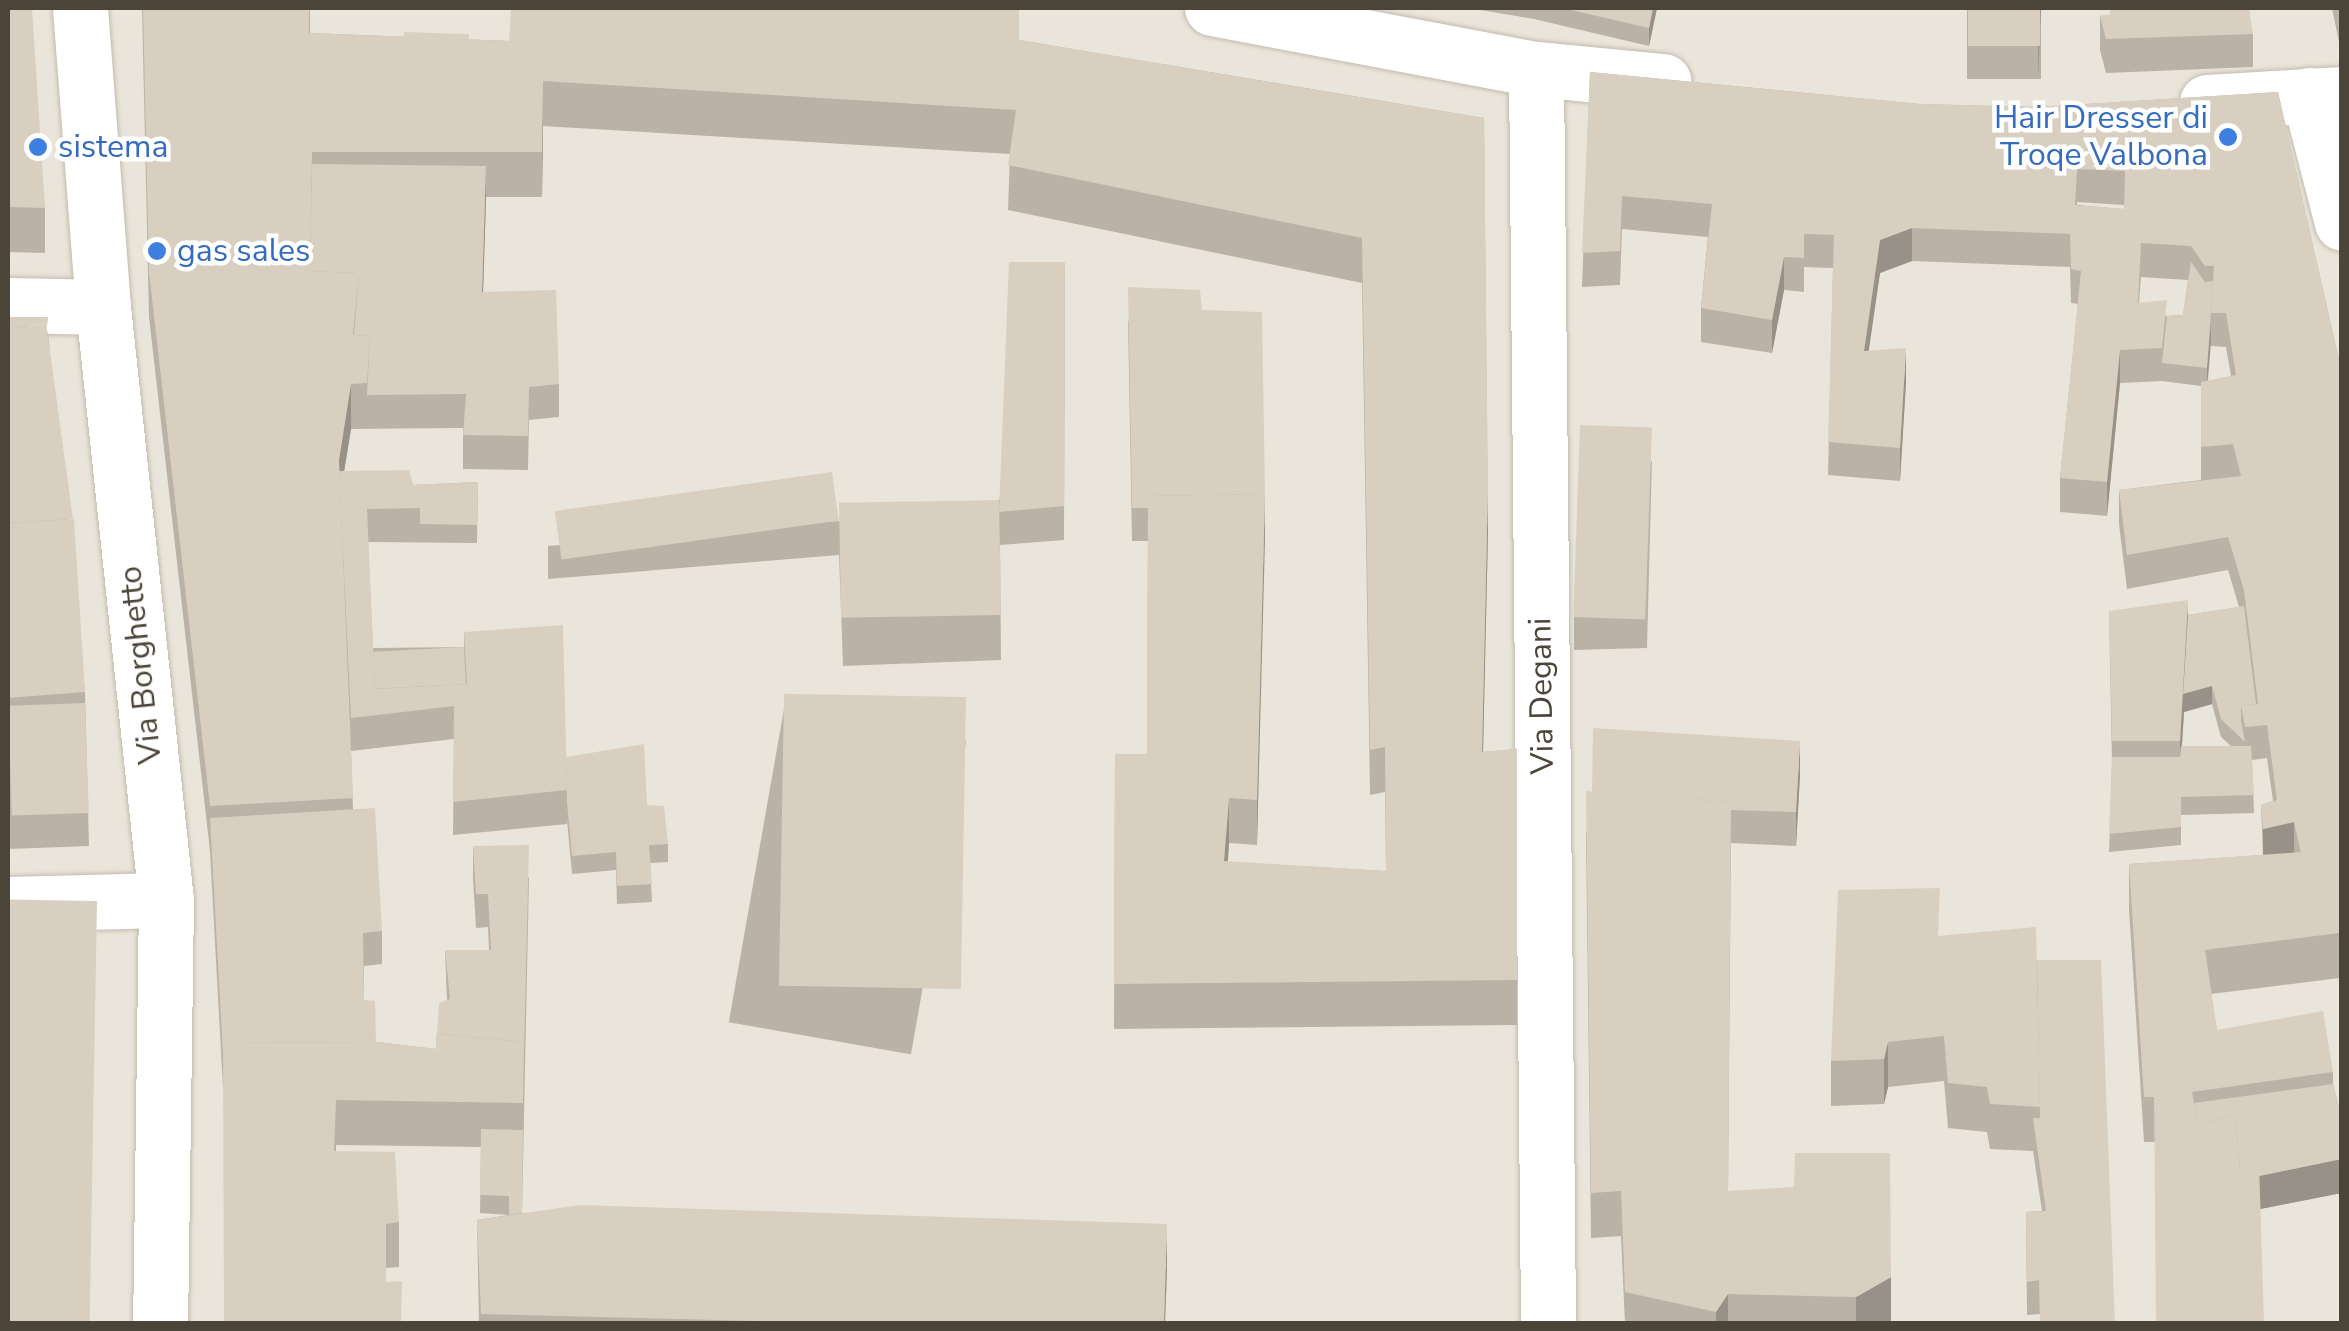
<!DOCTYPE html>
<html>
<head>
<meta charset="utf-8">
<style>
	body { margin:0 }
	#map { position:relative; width:2349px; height:1331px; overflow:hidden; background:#f6f3ec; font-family:"Nunito Sans",sans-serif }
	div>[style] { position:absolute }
	.residential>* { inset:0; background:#eae5da; transform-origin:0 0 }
	.roads { filter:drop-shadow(0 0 2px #c2bbae) drop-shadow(0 0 2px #c2bbae) }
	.street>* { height:55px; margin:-27.5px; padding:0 27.5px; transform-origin:27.5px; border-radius:27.5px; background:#fff }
	.wall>* { inset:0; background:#bab2a6; transform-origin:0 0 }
	.shaded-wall>* { inset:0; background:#979187 }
	.building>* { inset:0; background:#d8cfc1; transform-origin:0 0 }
	.dots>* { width:28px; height:28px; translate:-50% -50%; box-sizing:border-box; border:5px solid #fff; border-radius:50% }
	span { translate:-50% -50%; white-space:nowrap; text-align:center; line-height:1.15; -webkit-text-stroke:9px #fff; paint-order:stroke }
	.shop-label { font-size:32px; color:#366cbe }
	.right { translate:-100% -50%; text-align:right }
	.left { translate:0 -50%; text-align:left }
	.street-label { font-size:32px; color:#4b4439 }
	.frame { position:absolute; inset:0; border:10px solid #4b4439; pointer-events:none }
</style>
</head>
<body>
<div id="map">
	<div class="residential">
		<i style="left:8px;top:8px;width:2333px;height:1315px"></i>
	</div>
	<div class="roads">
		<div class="street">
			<i style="left:80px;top:8px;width:300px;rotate:85.6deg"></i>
			<i style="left:103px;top:307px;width:596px;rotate:83.94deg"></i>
			<i style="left:166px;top:900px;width:424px;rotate:90.8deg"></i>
			<i style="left:1212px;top:8px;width:330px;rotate:10.7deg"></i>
			<i style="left:1536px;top:69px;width:128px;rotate:5.4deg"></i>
			<i style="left:1536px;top:69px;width:1255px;rotate:89.45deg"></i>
			<i style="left:2309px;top:95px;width:132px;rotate:75.5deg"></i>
			<i style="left:2207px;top:102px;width:135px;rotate:-3.4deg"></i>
			<i style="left:8px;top:305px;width:95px;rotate:1.2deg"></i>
			<i style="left:8px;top:904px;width:158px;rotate:-1.5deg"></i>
		</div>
	</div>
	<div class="wall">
		<i style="clip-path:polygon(8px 8px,45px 208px,45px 253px,8px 252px)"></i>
		<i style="clip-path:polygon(142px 8px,310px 8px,310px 33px,509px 41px,1019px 40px,1484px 118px,1488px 532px,1483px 752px,1517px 749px,1517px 1025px,1114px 1029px,1115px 754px,1147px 754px,1148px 541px,1132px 541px,1128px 321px,1202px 310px,1265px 494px,1257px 845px,1229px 843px,1228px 862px,1386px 871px,1385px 792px,1370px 795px,1362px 283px,1008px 210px,1010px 154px,543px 126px,542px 197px,486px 197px,483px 292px,559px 384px,559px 417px,529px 420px,528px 470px,463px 469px,463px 428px,351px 429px,344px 471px,413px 485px,478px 482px,477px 543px,368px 542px,373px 648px,464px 647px,464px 632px,566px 757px,647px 805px,668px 844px,668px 862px,650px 863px,652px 902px,617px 904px,616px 870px,572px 874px,567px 820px,567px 824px,453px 835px,454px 739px,351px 751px,353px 809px,382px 931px,382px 964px,364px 966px,364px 1000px,376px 1042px,436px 1049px,447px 1000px,445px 950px,489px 950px,488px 927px,476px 928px,473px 879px,473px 846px,529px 878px,522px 1213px,1167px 1269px,1165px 1324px,479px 1324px,477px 1220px,509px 1215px,480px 1213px,481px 1147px,336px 1145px,336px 1151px,399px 1222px,399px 1267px,386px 1268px,386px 1282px,402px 1324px,223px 1088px,210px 851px,149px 317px)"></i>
		<i style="clip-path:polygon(1469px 8px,1657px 8px,1649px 46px,1534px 19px)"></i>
		<i style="left:1967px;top:8px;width:74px;height:71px"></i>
		<i style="clip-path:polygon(2332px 8px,2342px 8px,2342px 57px)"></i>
		<i style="clip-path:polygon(2110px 15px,2253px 34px,2253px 67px,2106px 73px,2100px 50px,2100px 16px)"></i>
		<i style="clip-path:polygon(evenodd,1590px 72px,1919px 104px,2038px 107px,2278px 92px,2342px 373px,2342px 985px,2339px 978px,2211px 994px,2217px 1030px,2333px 1072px,2333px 1084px,2342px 1119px,2342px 1193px,2260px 1209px,2154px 1142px,2144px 1142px,2129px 909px,2129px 864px,2263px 855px,2261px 805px,2273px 801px,2267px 758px,2252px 760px,2254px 813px,2181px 815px,2181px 845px,2109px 852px,2112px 763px,2109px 611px,2188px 615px,2239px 607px,2228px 570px,2127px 589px,2119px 524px,2119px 490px,2201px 480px,2201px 386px,2162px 381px,2120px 383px,2107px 516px,2060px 512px,2060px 478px,2078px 304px,2071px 303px,2070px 267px,1912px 261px,1880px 273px,1868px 351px,1906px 382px,1900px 481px,1828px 475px,1833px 268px,1804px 267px,1804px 292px,1784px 290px,1772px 353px,1701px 342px,1701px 308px,1708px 237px,1622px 229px,1620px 285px,1582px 287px,1590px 72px,2077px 202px,2124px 205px,2124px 209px,2077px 205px,2077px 202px,1590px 72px,2141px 277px,2188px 280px,2183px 315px,2167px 316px,2139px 303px,2141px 277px,1590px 72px,2211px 341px,2211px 346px,2226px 347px,2231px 376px,2208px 381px,2211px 341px,1590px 72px,2212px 704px,2221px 737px,2231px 746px,2182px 746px,2184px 712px,2212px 704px)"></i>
		<i style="clip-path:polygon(1065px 262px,1064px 540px,1000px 545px,1001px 660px,843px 666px,839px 555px,548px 579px,548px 546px,839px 521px,999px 500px)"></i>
		<i style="clip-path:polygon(8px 317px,48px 333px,85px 692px,89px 846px,8px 849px)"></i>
		<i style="clip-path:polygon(1652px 460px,1647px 648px,1574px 650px,1574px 617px)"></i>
		<i style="left:784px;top:709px;width:185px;height:318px;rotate:10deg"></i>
		<i style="clip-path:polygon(1800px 775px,1796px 846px,1731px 843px,1728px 1191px,1891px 1322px,1888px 1324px,1625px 1324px,1621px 1236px,1591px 1238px,1586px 836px,1592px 792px)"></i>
		<i style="clip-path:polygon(1939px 936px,2037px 960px,2115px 1324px,2039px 1314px,2027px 1315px,2026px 1212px,2042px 1211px,2033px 1151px,1990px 1149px,1987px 1132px,1948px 1128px,1944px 1081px,1888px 1087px,1884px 1104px,1831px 1106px,1831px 1061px)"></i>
	</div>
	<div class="shaded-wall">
		<i style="clip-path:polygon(1653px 8px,1657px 8px,1649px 46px,1649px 28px)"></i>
		<i style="clip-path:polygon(2040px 8px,2041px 8px,2038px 78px,2038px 44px)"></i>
		<i style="clip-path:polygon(543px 81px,543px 126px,542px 197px,542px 152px)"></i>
		<i style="clip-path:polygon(486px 166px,486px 200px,482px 326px,482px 292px)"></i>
		<i style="clip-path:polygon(1912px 228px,1912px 261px,1880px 273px,1864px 384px,1864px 351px,1880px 240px)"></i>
		<i style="clip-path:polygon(1784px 257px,1784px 290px,1772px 353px,1772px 320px)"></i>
		<i style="clip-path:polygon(2211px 323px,2211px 341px,2207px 386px,2207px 368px)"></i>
		<i style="clip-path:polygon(1906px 348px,1906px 382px,1900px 481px,1900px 448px)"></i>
		<i style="clip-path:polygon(2120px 350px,2120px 383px,2107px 516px,2107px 482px)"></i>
		<i style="clip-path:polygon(351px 384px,351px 429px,340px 497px,339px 460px)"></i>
		<i style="clip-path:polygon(1488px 487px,1488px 532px,1482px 797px,1482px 752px)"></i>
		<i style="clip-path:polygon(1265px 494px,1265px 539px,1257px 845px,1257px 800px)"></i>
		<i style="clip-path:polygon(2188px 600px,2188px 633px,2212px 686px,2212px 704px,2184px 712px,2180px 775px,2180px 741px)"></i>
		<i style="clip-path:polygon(1800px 741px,1800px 775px,1796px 846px,1796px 812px)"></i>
		<i style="clip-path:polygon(1229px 798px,1229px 843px,1224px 906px,1224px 861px)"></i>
		<i style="clip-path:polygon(2294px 822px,2294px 855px,2263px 862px,2263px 829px)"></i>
		<i style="clip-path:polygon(1888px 1042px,1888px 1087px,1884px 1104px,1884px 1059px)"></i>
		<i style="clip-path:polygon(2342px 1159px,2342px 1193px,2240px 1213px,2240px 1180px)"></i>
		<i style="clip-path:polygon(1167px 1224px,1167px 1269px,1165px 1324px,1164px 1324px)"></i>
		<i style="clip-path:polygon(1891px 1277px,1891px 1322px,1888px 1324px,1856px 1324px,1856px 1297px)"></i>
		<i style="clip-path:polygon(1728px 1294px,1728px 1324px,1716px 1324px,1716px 1312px)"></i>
	</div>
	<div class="building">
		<i style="clip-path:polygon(8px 8px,32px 8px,45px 208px,8px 207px)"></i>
		<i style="clip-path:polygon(143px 8px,309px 8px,309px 33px,509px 41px,511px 8px,1019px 8px,1019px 40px,1484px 118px,1488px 487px,1482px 752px,1517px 749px,1517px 980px,1114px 984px,1115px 754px,1147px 754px,1148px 496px,1265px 494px,1257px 800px,1229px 798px,1224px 861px,1386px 871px,1385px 747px,1370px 750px,1362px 238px,1008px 165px,1016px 110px,543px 81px,542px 152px,312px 152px,310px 271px,359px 273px,353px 335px,370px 336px,367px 383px,351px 384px,339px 460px,353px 798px,210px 806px,149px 272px)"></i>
		<i style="clip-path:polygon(1562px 8px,1653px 8px,1649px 28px)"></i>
		<i style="left:1968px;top:8px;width:72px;height:38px"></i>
		<i style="clip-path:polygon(2110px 8px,2249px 8px,2253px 34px,2106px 39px,2100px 16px,2110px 15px)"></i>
		<i style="left:404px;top:32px;width:65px;height:5px;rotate:2deg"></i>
		<i style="clip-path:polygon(evenodd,1590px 72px,1919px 104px,2038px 107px,2278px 92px,2342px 373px,2342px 846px,2301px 853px,2294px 822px,2263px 829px,2261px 805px,2277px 800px,2267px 725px,2245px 727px,2241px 705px,2258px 704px,2244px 590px,2228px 537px,2127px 555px,2119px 490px,2241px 476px,2233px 444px,2201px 447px,2201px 382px,2236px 375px,2226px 313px,2211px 313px,2214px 266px,2205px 266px,2191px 246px,2141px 243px,2138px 303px,2167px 300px,2162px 348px,2120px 350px,2107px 482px,2060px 478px,2081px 271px,2071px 269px,2070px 234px,1912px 228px,1880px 240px,1864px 351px,1906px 348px,1900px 448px,1828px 442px,1834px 235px,1804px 234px,1804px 258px,1784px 257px,1772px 320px,1701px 308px,1712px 204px,1622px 196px,1620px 251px,1582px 253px,1590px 72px,2077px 169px,2125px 171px,2124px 209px,2075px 205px,2077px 169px)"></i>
		<i style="clip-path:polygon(312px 164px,486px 166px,482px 292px,556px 290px,559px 384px,529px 387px,528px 436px,463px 435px,466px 394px,367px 395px,370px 336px,354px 335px,359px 273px,310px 271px)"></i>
		<i style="clip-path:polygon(1009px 262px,1065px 262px,1064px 506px,999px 512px)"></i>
		<i style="clip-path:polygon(2191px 262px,2205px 282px,2213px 281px,2207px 368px,2162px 363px,2167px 316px,2183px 315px)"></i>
		<i style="clip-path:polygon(1128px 287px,1200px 290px,1202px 310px,1262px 312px,1265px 494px,1148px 496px,1148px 508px,1132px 508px)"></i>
		<i style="clip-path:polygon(8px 317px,48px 317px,47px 328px,46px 323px,8px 329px)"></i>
		<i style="clip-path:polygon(46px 323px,73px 519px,8px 523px,8px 329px)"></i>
		<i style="left:1580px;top:425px;width:72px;height:192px;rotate:2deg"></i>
		<i style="clip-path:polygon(409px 470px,420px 508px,367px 509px,375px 689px,467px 684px,464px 632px,563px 625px,567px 790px,453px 802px,454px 706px,351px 718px,339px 471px)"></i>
		<i style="left:832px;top:472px;width:49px;height:280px;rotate:82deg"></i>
		<i style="clip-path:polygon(478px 482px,477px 525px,420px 524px,420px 508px,413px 485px)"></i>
		<i style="left:999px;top:500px;width:115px;height:160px;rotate:89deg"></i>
		<i style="clip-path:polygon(74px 519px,85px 692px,8px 698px,8px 523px)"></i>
		<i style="clip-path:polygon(2188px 600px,2180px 741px,2112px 741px,2109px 611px)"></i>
		<i style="clip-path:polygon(2244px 606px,2256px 704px,2241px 705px,2241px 720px,2245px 742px,2221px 719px,2212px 686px,2183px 694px,2188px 615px)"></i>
		<i style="left:464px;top:647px;width:37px;height:91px;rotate:87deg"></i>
		<i style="left:966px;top:697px;width:292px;height:182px;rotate:91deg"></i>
		<i style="left:85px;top:703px;width:110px;height:77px;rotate:88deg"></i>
		<i style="clip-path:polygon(1593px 728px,1800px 741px,1796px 812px,1731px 810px,1731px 802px,1592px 792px)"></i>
		<i style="clip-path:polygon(644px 744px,647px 805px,664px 806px,668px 844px,649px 845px,652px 884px,617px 886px,616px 852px,572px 856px,567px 802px,566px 757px)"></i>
		<i style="clip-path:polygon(2181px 746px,2251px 746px,2254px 795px,2181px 797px,2181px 827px,2109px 834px,2112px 757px,2180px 757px)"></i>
		<i style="clip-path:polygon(1586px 791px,1731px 802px,1728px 1191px,1794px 1187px,1795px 1153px,1890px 1153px,1891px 1277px,1856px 1297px,1728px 1294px,1716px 1312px,1625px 1292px,1621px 1191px,1591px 1193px)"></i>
		<i style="clip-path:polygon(375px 808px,382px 931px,363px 933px,364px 1000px,375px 1001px,376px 1042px,223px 1043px,223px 1055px,210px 818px)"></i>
		<i style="clip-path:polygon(529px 845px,524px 1053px,524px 1042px,437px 1034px,439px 1003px,450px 999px,445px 950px,491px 950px,488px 894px,476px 894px,473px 846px)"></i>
		<i style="clip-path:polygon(2342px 846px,2342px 940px,2339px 933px,2205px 950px,2217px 1030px,2323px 1011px,2333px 1072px,2192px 1092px,2198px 1124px,2235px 1115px,2240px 1169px,2259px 1162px,2264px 1324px,2156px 1324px,2154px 1097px,2144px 1097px,2129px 864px,2303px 852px)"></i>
		<i style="clip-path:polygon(1940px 888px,1938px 936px,2036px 927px,2040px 1107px,1990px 1104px,1987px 1087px,1948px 1083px,1944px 1036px,1888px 1042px,1884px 1059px,1831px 1061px,1838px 890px)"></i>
		<i style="left:97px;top:901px;width:423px;height:89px;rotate:91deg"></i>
		<i style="clip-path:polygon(2037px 960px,2101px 960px,2115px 1324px,2040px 1324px,2039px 1280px,2027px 1282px,2026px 1212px,2046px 1211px,2033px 1118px,2040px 1118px)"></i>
		<i style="clip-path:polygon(436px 1034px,524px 1042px,523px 1103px,336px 1100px,334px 1151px,395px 1152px,399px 1222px,386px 1224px,386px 1282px,402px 1281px,401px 1324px,224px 1324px,223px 1043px,376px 1042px,436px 1049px)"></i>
		<i style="clip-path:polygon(2333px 1084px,2342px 1119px,2342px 1159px,2259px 1176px,2259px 1162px,2240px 1169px,2235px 1115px,2198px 1124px,2194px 1103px)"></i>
		<i style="clip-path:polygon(481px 1129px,523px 1130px,522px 1213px,509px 1215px,509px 1196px,480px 1195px)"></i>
		<i style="clip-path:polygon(580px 1205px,1167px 1224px,1164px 1324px,876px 1324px,481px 1314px,477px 1220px)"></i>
	</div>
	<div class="dots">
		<i style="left:2228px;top:137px;background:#3f7fe0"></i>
		<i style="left:38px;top:147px;background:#3f7fe0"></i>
		<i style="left:157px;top:251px;background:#3f7fe0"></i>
	</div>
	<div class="shop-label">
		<span class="right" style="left:2208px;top:137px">Hair Dresser di<br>Troqe Valbona</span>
		<span class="left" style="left:58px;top:147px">sistema</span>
		<span class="left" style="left:177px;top:251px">gas sales</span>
	</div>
	<div class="street-label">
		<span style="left:141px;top:665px;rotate:-96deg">Via Borghetto</span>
		<span style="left:1542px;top:696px;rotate:-91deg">Via Degani</span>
	</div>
	<div class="frame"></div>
</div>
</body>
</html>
